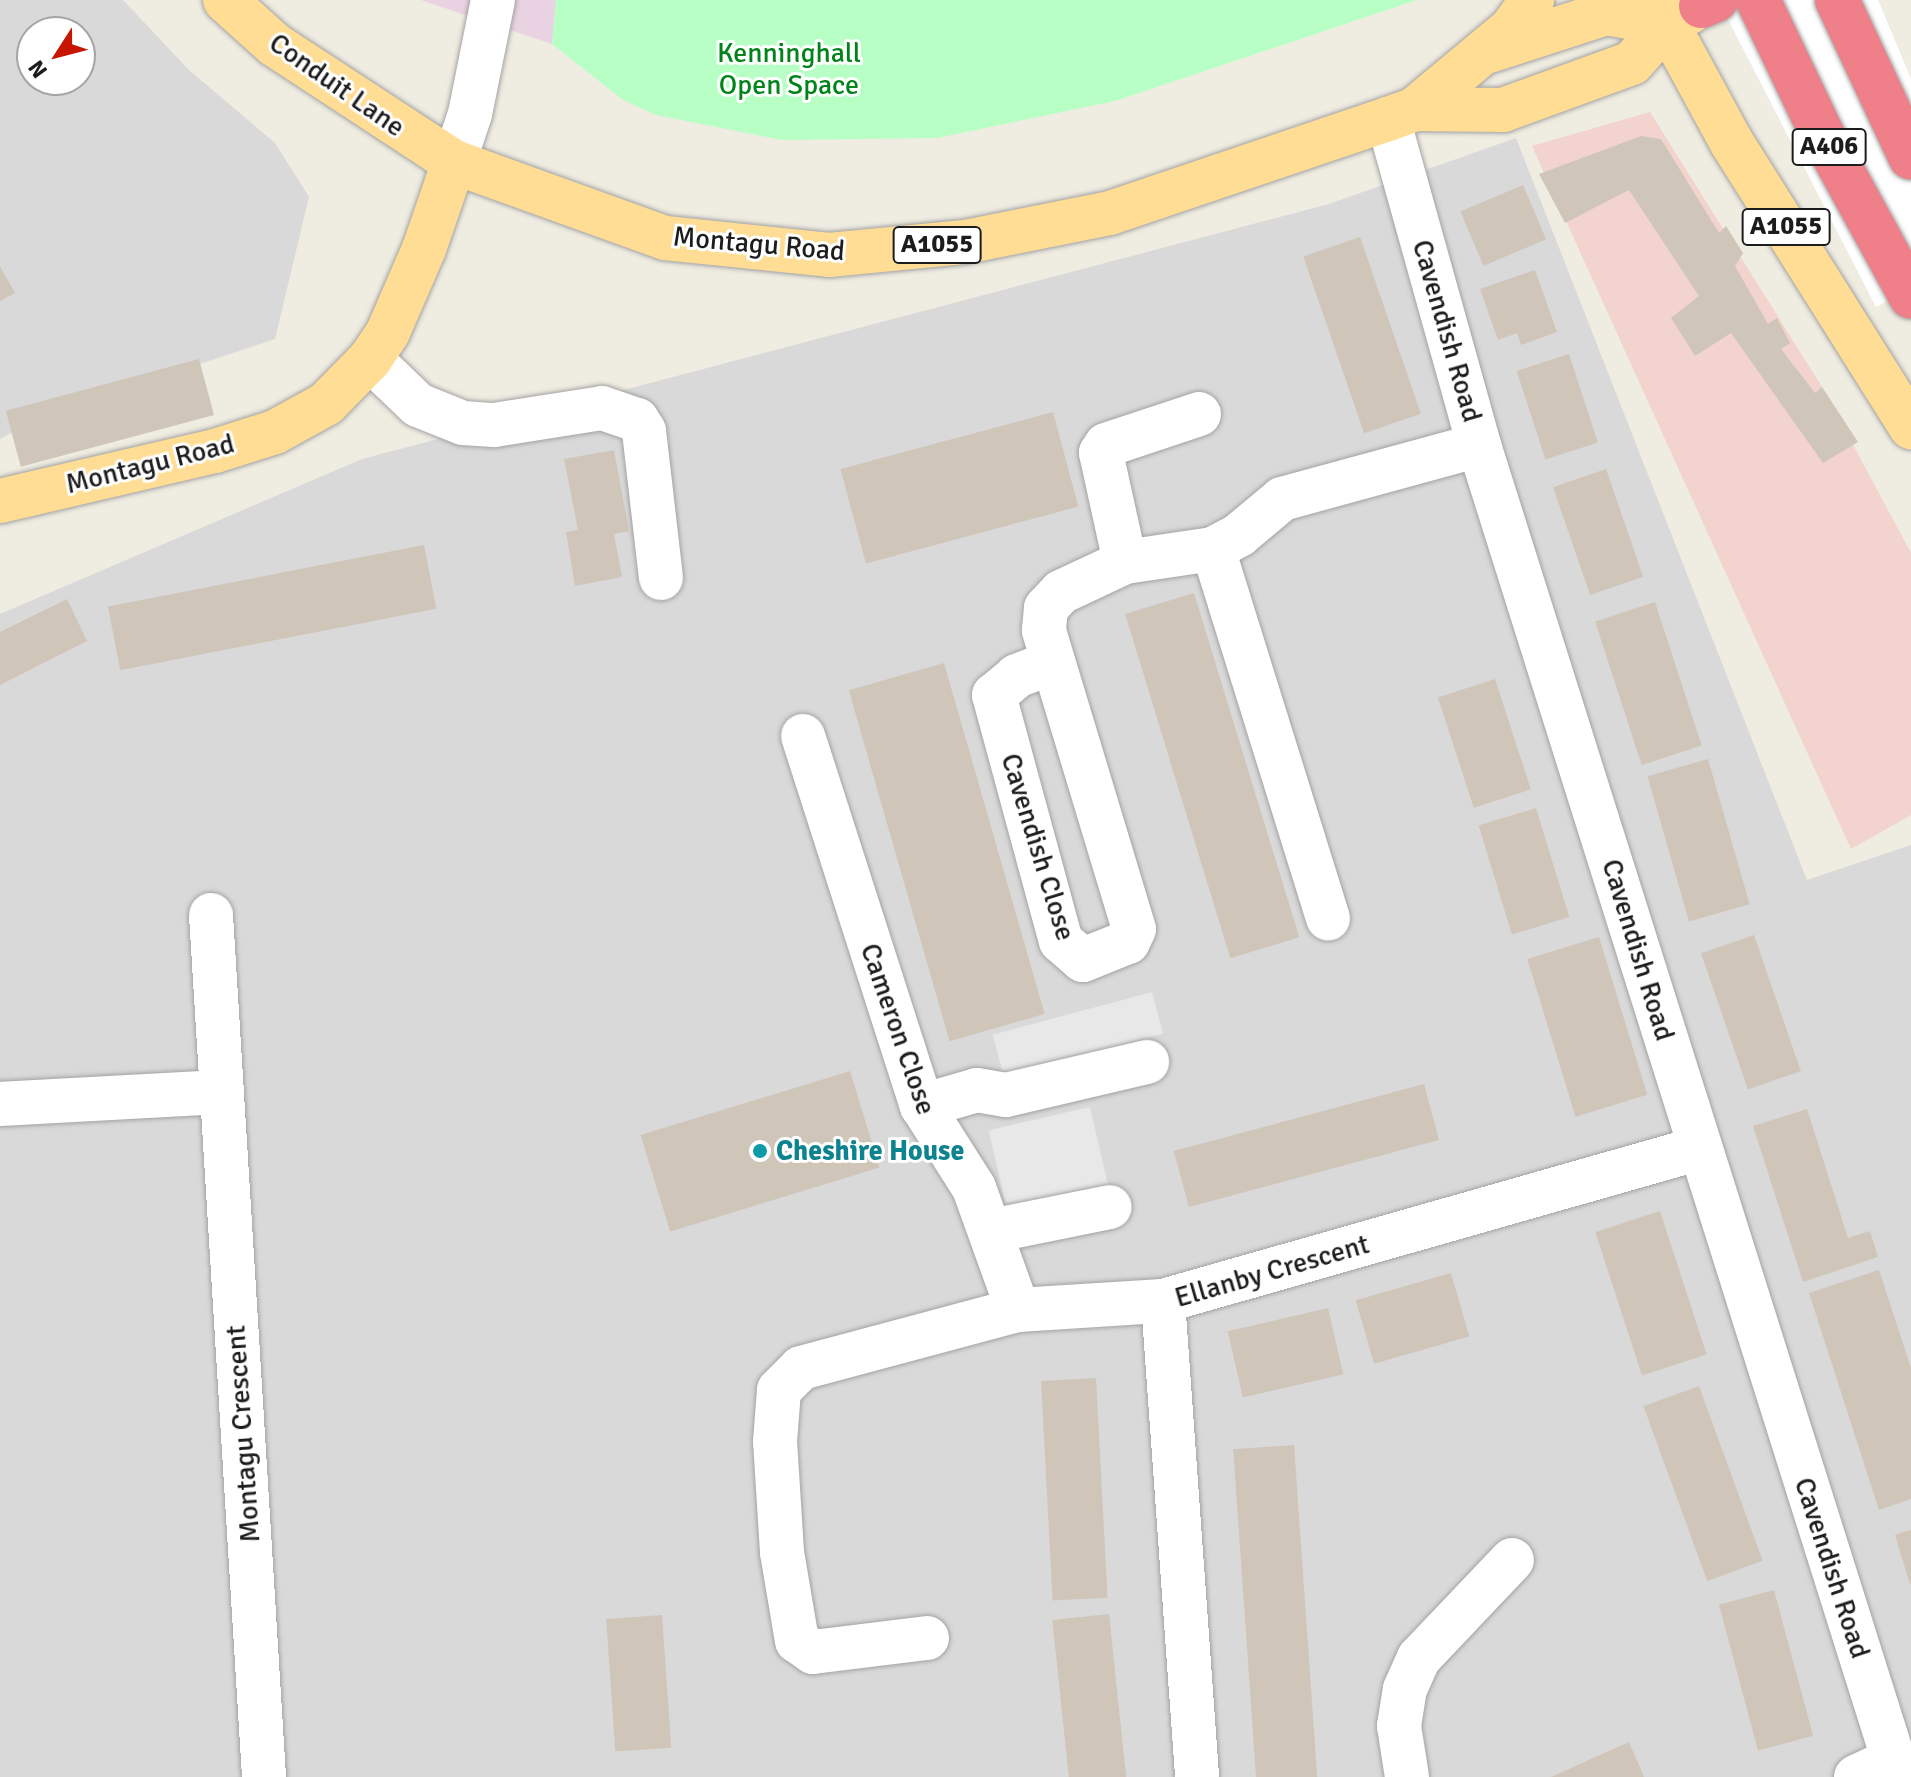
<!DOCTYPE html>
<html>
<head>
<meta charset="utf-8">
<style>
	body { margin:0 }
	#map { position:relative; width:1911px; height:1777px; overflow:hidden; background:#efece1; font-family:Signika,sans-serif }
	div>[style] { position:absolute }
	.residential>* { inset:0; background:#dad9d9 }
	.commercial>* { inset:0; background:#f2d3cd }
	.industrial>* { inset:0; background:#e9d2e2 }
	.park>* { inset:0; background:#b8ffc5 }
	.parking>* { inset:0; background:#e8e8e8; transform-origin:0 0 }
	.pier>* { inset:0; background:#fff }
	.building>* { inset:0; background:#cfc5b9; transform-origin:0 0 }
	.roads { filter:drop-shadow(0 0 2px #a3a3a3) drop-shadow(0 0 2px #a3a3a3) }
	.minor>* { height:44px; margin:-22px; padding:0 22px; transform-origin:22px; border-radius:22px; background:#fff }
	.major>* { height:44px; margin:-22px; padding:0 22px; transform-origin:22px; border-radius:22px; background:#ffdd95 }
	.highway>* { height:44px; margin:-22px; padding:0 22px; transform-origin:22px; border-radius:22px; background:#ef7f88 }
	.dots>* { width:22px; height:22px; translate:-50% -50%; box-sizing:border-box; border:4px solid #fff; border-radius:50% }
	span { translate:-50% -50%; white-space:nowrap; text-align:center; line-height:1.15; -webkit-text-stroke:6px #fff; paint-order:stroke }
	.shield-label span { padding:2px 6px; background:#fff; border:2px solid; border-radius:6px; -webkit-text-stroke-width:0 }
	.shield-label { font-size:26px; color:#1c1c1c; font-weight:700 }
	.park-label { font-size:28px; color:#008419 }
	.street-label { font-size:28px; color:#1c1c1c }
	.culture-label { font-size:28px; color:#0d838f; font-weight:700 }
	.left { translate:0 -50%; text-align:left }
	.north { position:absolute; left:16px; top:16px; width:80px; height:80px; box-sizing:border-box; background:#fff; border:2px solid #a4a4a4; border-radius:50%; rotate:234deg; font-size:22px; font-weight:700; line-height:32px; text-align:center; color:#1c1c1c }
	.north::after { content:''; display:block; margin:auto; width:28px; height:36px; background:#c81500; clip-path:polygon(50% 0,100% 100%,50% 72%,0 100%) }
</style>
</head>
<body>
<div id="map">
	<div class="residential">
		<i style="clip-path:polygon(evenodd,0 0,123px 0,189px 70px,275px 143px,309px 197px,275px 339px,43px 416px,0 439px,0 0,32px 32px,80px 32px,80px 80px,32px 80px,32px 32px)"></i>
		<i style="clip-path:polygon(1516px 138px,1807px 880px,1911px 845px,1911px 1777px,0 1777px,0 614px,362px 459px,1329px 204px)"></i>
	</div>
	<div class="commercial">
		<i style="clip-path:polygon(1650px 112px,1822px 387px,1911px 553px,1911px 815px,1851px 849px,1532px 146px)"></i>
	</div>
	<div class="industrial">
		<i style="clip-path:polygon(421px 0,556px 0,552px 44px)"></i>
	</div>
	<div class="park">
		<i style="clip-path:polygon(556px 0,1417px 0,1115px 101px,937px 138px,782px 140px,656px 115px,623px 100px,552px 44px)"></i>
	</div>
	<div class="parking">
		<i style="left:1152px;top:992px;width:43px;height:165px;rotate:75deg"></i>
		<i style="left:1090px;top:1107px;width:83px;height:104px;rotate:77deg"></i>
	</div>
	<div class="pier">
		<i style="clip-path:polygon(1718px 0,1878px 0,1911px 79px,1911px 288px,1876px 307px)"></i>
	</div>
	<div class="building">
		<i style="clip-path:polygon(1641px 136px,1661px 139px,1719px 233px,1726px 226px,1743px 253px,1735px 266px,1768px 324px,1777px 318px,1790px 343px,1781px 349px,1815px 393px,1822px 387px,1858px 442px,1823px 463px,1731px 333px,1695px 356px,1671px 318px,1699px 296px,1629px 190px,1565px 223px,1539px 174px)"></i>
		<i style="left:1523px;top:185px;width:59px;height:68px;rotate:67deg"></i>
		<i style="left:1360px;top:237px;width:187px;height:60px;rotate:71deg"></i>
		<i style="clip-path:polygon(0 266px,15px 293px,0 301px)"></i>
		<i style="clip-path:polygon(1535px 270px,1557px 332px,1521px 345px,1517px 333px,1498px 340px,1480px 289px)"></i>
		<i style="left:1569px;top:354px;width:93px;height:55px;rotate:72deg"></i>
		<i style="left:199px;top:359px;width:58px;height:200px;rotate:75deg"></i>
		<i style="left:1053px;top:412px;width:98px;height:220px;rotate:75deg"></i>
		<i style="clip-path:polygon(614px 450px,629px 531px,614px 534px,622px 577px,575px 586px,566px 532px,578px 530px,564px 459px)"></i>
		<i style="left:1606px;top:469px;width:114px;height:56px;rotate:71deg"></i>
		<i style="left:424px;top:545px;width:65px;height:322px;rotate:79deg"></i>
		<i style="left:1194px;top:593px;width:360px;height:72px;rotate:73deg"></i>
		<i style="clip-path:polygon(67px 599px,87px 641px,0 685px,0 632px)"></i>
		<i style="left:1655px;top:602px;width:151px;height:63px;rotate:72deg"></i>
		<i style="left:944px;top:663px;width:365px;height:99px;rotate:74deg"></i>
		<i style="left:1495px;top:679px;width:116px;height:60px;rotate:72deg"></i>
		<i style="left:1708px;top:759px;width:151px;height:63px;rotate:74deg"></i>
		<i style="left:1536px;top:808px;width:114px;height:60px;rotate:73deg"></i>
		<i style="left:1754px;top:935px;width:144px;height:56px;rotate:71deg"></i>
		<i style="left:1599px;top:937px;width:165px;height:75px;rotate:73deg"></i>
		<i style="left:850px;top:1071px;width:101px;height:219px;rotate:73deg"></i>
		<i style="left:1424px;top:1084px;width:58px;height:259px;rotate:75deg"></i>
		<i style="clip-path:polygon(1807px 1109px,1848px 1238px,1870px 1231px,1878px 1257px,1803px 1282px,1753px 1126px)"></i>
		<i style="left:1660px;top:1211px;width:151px;height:68px;rotate:72deg"></i>
		<i style="clip-path:polygon(1879px 1270px,1911px 1368px,1911px 1499px,1879px 1510px,1809px 1293px)"></i>
		<i style="left:1451px;top:1273px;width:66px;height:99px;rotate:74deg"></i>
		<i style="left:1328px;top:1308px;width:68px;height:103px;rotate:77deg"></i>
		<i style="left:1096px;top:1378px;width:220px;height:55px;rotate:87deg"></i>
		<i style="left:1699px;top:1386px;width:186px;height:59px;rotate:70deg"></i>
		<i style="left:1294px;top:1445px;width:333px;height:61px;rotate:86deg"></i>
		<i style="clip-path:polygon(1911px 1530px,1911px 1584px,1910px 1584px,1895px 1535px)"></i>
		<i style="left:1774px;top:1590px;width:151px;height:57px;rotate:75deg"></i>
		<i style="left:1109px;top:1614px;width:164px;height:57px;rotate:84deg"></i>
		<i style="left:662px;top:1615px;width:133px;height:56px;rotate:86deg"></i>
		<i style="clip-path:polygon(1629px 1742px,1644px 1777px,1551px 1777px)"></i>
	</div>
	<div class="roads">
		<div class="minor">
			<i style="left:1388px;top:119px;width:338px;rotate:74.4deg"></i>
			<i style="left:1479px;top:445px;width:1397px;rotate:72.5deg"></i>
			<i style="left:454px;top:162px;width:51px;rotate:-71.6deg"></i>
			<i style="left:470px;top:114px;width:116px;rotate:-78.6deg"></i>
			<i style="left:370px;top:359px;width:66px;rotate:43.8deg"></i>
			<i style="left:418px;top:405px;width:48px;rotate:21.8deg"></i>
			<i style="left:463px;top:423px;width:31px;rotate:4deg"></i>
			<i style="left:494px;top:425px;width:109px;rotate:-8.9deg"></i>
			<i style="left:602px;top:408px;width:37px;rotate:19deg"></i>
			<i style="left:637px;top:420px;width:13px;rotate:58deg"></i>
			<i style="left:644px;top:431px;width:148px;rotate:83.4deg"></i>
			<i style="left:1213px;top:549px;width:387px;rotate:72.7deg"></i>
			<i style="left:1125px;top:562px;width:112px;rotate:-102.4deg"></i>
			<i style="left:1101px;top:453px;width:9px;rotate:-58deg"></i>
			<i style="left:1106px;top:445px;width:98px;rotate:-18.4deg"></i>
			<i style="left:1053px;top:662px;width:39px;rotate:159deg"></i>
			<i style="left:1017px;top:676px;width:30px;rotate:140deg"></i>
			<i style="left:994px;top:695px;width:255px;rotate:74.8deg"></i>
			<i style="left:1061px;top:941px;width:29px;rotate:41deg"></i>
			<i style="left:1083px;top:960px;width:48px;rotate:-21.8deg"></i>
			<i style="left:1128px;top:942px;width:14px;rotate:-65deg"></i>
			<i style="left:1134px;top:929px;width:312px;rotate:-106.8deg"></i>
			<i style="left:1044px;top:630px;width:22px;rotate:-85deg"></i>
			<i style="left:1046px;top:608px;width:22px;rotate:-47deg"></i>
			<i style="left:1061px;top:592px;width:71px;rotate:-25.1deg"></i>
			<i style="left:1125px;top:562px;width:89px;rotate:-8.4deg"></i>
			<i style="left:1213px;top:549px;width:30px;rotate:-28deg"></i>
			<i style="left:1239px;top:535px;width:56px;rotate:-39.9deg"></i>
			<i style="left:1282px;top:499px;width:204px;rotate:-15.3deg"></i>
			<i style="left:803px;top:736px;width:389px;rotate:72.2deg"></i>
			<i style="left:922px;top:1106px;width:97px;rotate:57.6deg"></i>
			<i style="left:974px;top:1188px;width:130px;rotate:70.2deg"></i>
			<i style="left:211px;top:915px;width:864px;rotate:86.48deg"></i>
			<i style="left:0;top:1104px;width:222px;rotate:-3.1deg"></i>
			<i style="left:922px;top:1106px;width:57px;rotate:-16.2deg"></i>
			<i style="left:977px;top:1090px;width:29px;rotate:10deg"></i>
			<i style="left:1006px;top:1095px;width:145px;rotate:-13.2deg"></i>
			<i style="left:991px;top:1231px;width:121px;rotate:-11.4deg"></i>
			<i style="left:1163px;top:1301px;width:477px;rotate:85.9deg"></i>
			<i style="left:927px;top:1638px;width:115px;rotate:173deg"></i>
			<i style="left:813px;top:1652px;width:19px;rotate:-145deg"></i>
			<i style="left:797px;top:1641px;width:90px;rotate:-99.6deg"></i>
			<i style="left:782px;top:1552px;width:110px;rotate:-93.6deg"></i>
			<i style="left:775px;top:1442px;width:52px;rotate:-85.6deg"></i>
			<i style="left:779px;top:1390px;width:31px;rotate:-45deg"></i>
			<i style="left:801px;top:1368px;width:225px;rotate:-15deg"></i>
			<i style="left:1018px;top:1310px;width:145px;rotate:-3.6deg"></i>
			<i style="left:1163px;top:1301px;width:558px;rotate:-15.9deg"></i>
			<i style="left:1407px;top:1777px;width:52px;rotate:-98.9deg"></i>
			<i style="left:1399px;top:1726px;width:37px;rotate:-81deg"></i>
			<i style="left:1405px;top:1689px;width:34px;rotate:-66deg"></i>
			<i style="left:1419px;top:1658px;width:135px;rotate:-46.5deg"></i>
			<i style="left:1856px;top:1777px;width:42px;rotate:-25.3deg"></i>
		</div>
		<div class="major">
			<i style="left:225px;top:0;width:67px;rotate:42deg"></i>
			<i style="left:275px;top:45px;width:214px;rotate:33.2deg"></i>
			<i style="left:454px;top:162px;width:224px;rotate:19.8deg"></i>
			<i style="left:665px;top:238px;width:165px;rotate:5.9deg"></i>
			<i style="left:829px;top:255px;width:137px;rotate:-5.5deg"></i>
			<i style="left:965px;top:242px;width:148px;rotate:-11.3deg"></i>
			<i style="left:1110px;top:213px;width:293px;rotate:-18.7deg"></i>
			<i style="left:1388px;top:119px;width:29px;rotate:-20deg"></i>
			<i style="left:1415px;top:109px;width:125px;rotate:-39.8deg"></i>
			<i style="left:1511px;top:29px;width:36px;rotate:-54deg"></i>
			<i style="left:1654px;top:0;width:163px;rotate:61.4deg"></i>
			<i style="left:1732px;top:143px;width:336px;rotate:57.8deg"></i>
			<i style="left:1489px;top:51px;width:124px;rotate:-17.9deg"></i>
			<i style="left:1607px;top:13px;width:61px;rotate:10.4deg"></i>
			<i style="left:1415px;top:109px;width:88px;rotate:0.7deg"></i>
			<i style="left:1503px;top:110px;width:137px;rotate:-20deg"></i>
			<i style="left:1632px;top:63px;width:52px;rotate:-48.1deg"></i>
			<i style="left:1667px;top:24px;width:26px;rotate:-28deg"></i>
			<i style="left:0;top:501px;width:221px;rotate:-13.1deg"></i>
			<i style="left:215px;top:451px;width:63px;rotate:-17.6deg"></i>
			<i style="left:275px;top:432px;width:58px;rotate:-28.8deg"></i>
			<i style="left:326px;top:404px;width:63px;rotate:-45.6deg"></i>
			<i style="left:370px;top:359px;width:32px;rotate:-56deg"></i>
			<i style="left:388px;top:332px;width:90px;rotate:-66.6deg"></i>
			<i style="left:424px;top:249px;width:92px;rotate:-71deg"></i>
		</div>
		<div class="highway">
			<i style="left:1758px;top:0;width:151px;rotate:64.5deg"></i>
			<i style="left:1823px;top:136px;width:183px;rotate:61.3deg"></i>
			<i style="left:1837px;top:0;width:174px;rotate:64.9deg"></i>
			<i style="left:1701px;top:6px;width:16px;rotate:-22deg"></i>
		</div>
	</div>
	<div class="dots">
		<i style="left:760px;top:1151px;background:#0f9aa8"></i>
	</div>
	<div class="shield-label">
		<span style="left:1829px;top:147px">A406</span>
		<span style="left:1786px;top:227px">A1055</span>
		<span style="left:937px;top:245px">A1055</span>
	</div>
	<div class="park-label">
		<span style="left:789px;top:69px">Kenninghall<br>Open Space</span>
	</div>
	<div class="street-label">
		<span style="left:337px;top:85px;rotate:35deg">Conduit Lane</span>
		<span style="left:759px;top:244px;rotate:5deg">Montagu Road</span>
		<span style="left:1447px;top:331px;rotate:74deg">Cavendish Road</span>
		<span style="left:150px;top:464px;rotate:-14deg">Montagu Road</span>
		<span style="left:1038px;top:847px;rotate:73deg">Cavendish Close</span>
		<span style="left:1638px;top:950px;rotate:73deg">Cavendish Road</span>
		<span style="left:898px;top:1029px;rotate:71deg">Cameron Close</span>
		<span style="left:1272px;top:1271px;rotate:-16deg">Ellanby Crescent</span>
		<span style="left:243px;top:1434px;rotate:-94deg">Montagu Crescent</span>
		<span style="left:1832px;top:1568px;rotate:72deg">Cavendish Road</span>
	</div>
	<div class="culture-label">
		<span class="left" style="left:776px;top:1151px">Cheshire House</span>
	</div>
	<div class="north">N</div>
</div>
</body>
</html>
